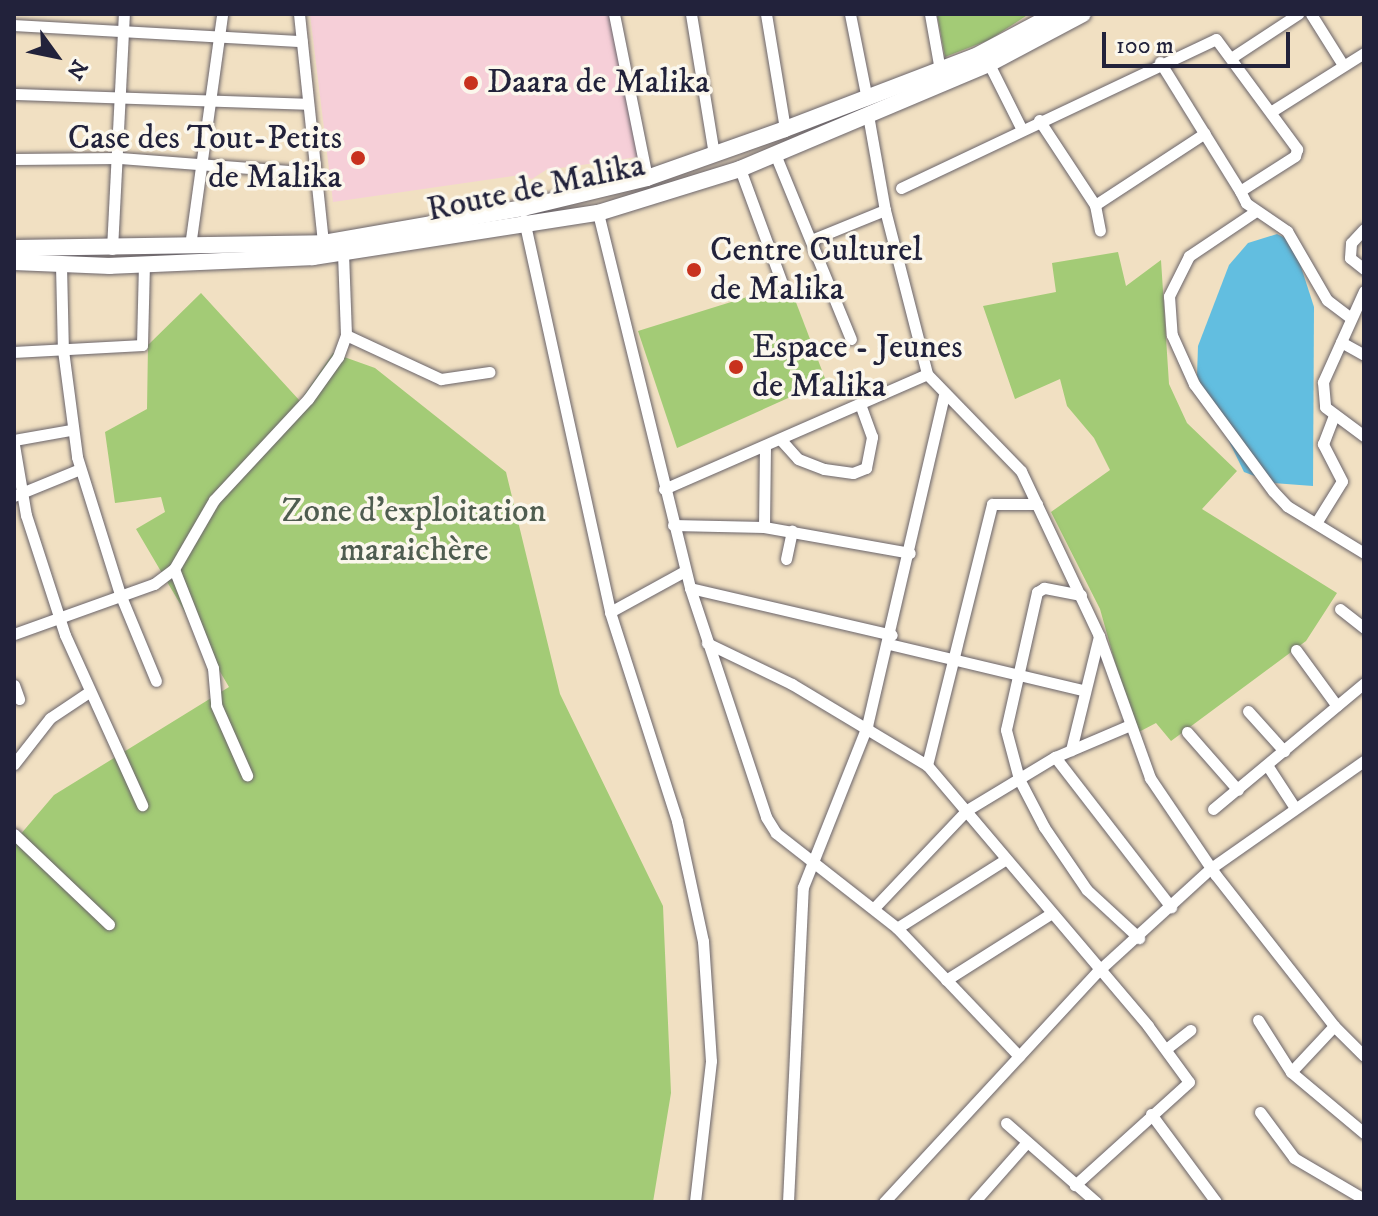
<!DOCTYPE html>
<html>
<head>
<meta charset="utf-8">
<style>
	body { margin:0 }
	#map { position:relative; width:1378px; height:1216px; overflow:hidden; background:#f1e0c2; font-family:"IM FELL DW Pica",serif }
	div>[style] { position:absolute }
	.built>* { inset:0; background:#f6cfd8 }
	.green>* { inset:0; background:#a3cb76 }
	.water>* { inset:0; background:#62bee0 }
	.roads { filter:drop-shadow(0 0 2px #6a646a) drop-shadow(0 0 2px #6a646a) }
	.minor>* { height:11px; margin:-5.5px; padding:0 5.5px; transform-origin:5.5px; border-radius:5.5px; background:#fff }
	.secondary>* { height:16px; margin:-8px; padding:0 8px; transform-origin:8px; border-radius:8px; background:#fff }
	.dots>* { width:22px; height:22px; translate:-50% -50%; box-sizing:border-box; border:4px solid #fbf7ec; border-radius:50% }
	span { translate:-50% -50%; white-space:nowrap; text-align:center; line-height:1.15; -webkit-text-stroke:7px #fbf7ec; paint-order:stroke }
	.poi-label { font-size:34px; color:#22223b }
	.left { translate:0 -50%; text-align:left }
	.right { translate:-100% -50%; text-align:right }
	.street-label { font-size:34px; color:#22223b }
	.park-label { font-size:34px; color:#4f5d50 }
	.frame { position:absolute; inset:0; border:16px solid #22223b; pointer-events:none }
	.north { position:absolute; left:16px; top:16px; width:80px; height:80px; -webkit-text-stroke:6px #fbf7ec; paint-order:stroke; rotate:123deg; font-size:22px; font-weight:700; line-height:32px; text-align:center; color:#22223b }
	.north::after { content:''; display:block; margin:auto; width:28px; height:36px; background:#22223b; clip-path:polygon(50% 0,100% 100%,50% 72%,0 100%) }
	.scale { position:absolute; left:1102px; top:32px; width:188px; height:36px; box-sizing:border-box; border:4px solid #22223b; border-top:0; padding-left:10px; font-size:24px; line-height:28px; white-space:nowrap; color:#22223b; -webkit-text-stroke:6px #fbf7ec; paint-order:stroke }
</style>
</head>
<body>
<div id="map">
	<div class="built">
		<i style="clip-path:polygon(310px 14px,611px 14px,638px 157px,546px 170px,532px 179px,520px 175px,333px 202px)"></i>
	</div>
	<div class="green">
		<i style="clip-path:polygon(937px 14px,1029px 14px,989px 40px,945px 57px)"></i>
		<i style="clip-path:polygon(1118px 252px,1126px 286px,1161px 260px,1169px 384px,1187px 423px,1237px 471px,1202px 509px,1337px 593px,1306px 641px,1171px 741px,1156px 723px,1135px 734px,1100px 609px,1051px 512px,1110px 470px,1094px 438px,1067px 406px,1060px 379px,1015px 399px,983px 306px,1056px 292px,1052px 263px)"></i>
		<i style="clip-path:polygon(789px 284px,826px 381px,677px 448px,638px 331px)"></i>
		<i style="clip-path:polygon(201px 293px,300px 401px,333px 353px,375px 368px,506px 472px,560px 694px,663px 906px,671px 1093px,653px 1202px,14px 1202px,14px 842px,54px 795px,229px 687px,136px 529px,165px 512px,161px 497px,115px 503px,105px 432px,147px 409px,148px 345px)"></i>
	</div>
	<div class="water">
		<i style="clip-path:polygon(1277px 234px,1293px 242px,1314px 307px,1313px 486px,1273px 483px,1244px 472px,1197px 376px,1198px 346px,1229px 265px,1248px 243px)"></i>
	</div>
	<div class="roads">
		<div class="minor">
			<i style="left:299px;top:14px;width:230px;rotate:84deg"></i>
			<i style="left:614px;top:14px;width:167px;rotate:78.6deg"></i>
			<i style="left:691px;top:14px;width:143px;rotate:80.7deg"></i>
			<i style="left:766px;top:14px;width:117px;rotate:80.6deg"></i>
			<i style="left:850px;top:14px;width:87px;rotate:78.7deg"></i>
			<i style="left:930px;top:14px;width:57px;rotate:79.9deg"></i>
			<i style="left:1311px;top:14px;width:60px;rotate:57.9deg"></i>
			<i style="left:14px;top:25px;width:288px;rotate:3.2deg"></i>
			<i style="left:1234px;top:56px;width:77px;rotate:-33.3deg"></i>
			<i style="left:1160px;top:62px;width:152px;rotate:58.2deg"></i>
			<i style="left:989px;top:64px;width:72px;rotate:63.4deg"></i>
			<i style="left:14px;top:94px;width:294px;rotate:1.9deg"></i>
			<i style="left:1272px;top:111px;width:109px;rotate:-32.2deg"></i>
			<i style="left:868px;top:115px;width:97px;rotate:79.9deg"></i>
			<i style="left:885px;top:210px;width:169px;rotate:75.6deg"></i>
			<i style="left:927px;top:374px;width:135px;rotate:45.9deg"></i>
			<i style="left:1021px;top:471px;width:183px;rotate:64.7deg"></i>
			<i style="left:1099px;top:636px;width:151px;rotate:70.2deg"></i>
			<i style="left:1150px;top:778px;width:116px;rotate:55.9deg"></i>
			<i style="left:1215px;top:874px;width:193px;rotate:51.9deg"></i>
			<i style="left:1334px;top:1026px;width:42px;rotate:45deg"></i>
			<i style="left:1039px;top:120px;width:102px;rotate:56.6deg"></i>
			<i style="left:1095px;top:205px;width:26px;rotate:79deg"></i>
			<i style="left:775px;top:154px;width:200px;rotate:67.7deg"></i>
			<i style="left:14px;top:159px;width:106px;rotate:-0.5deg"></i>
			<i style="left:120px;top:158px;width:195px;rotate:4.4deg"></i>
			<i style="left:740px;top:169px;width:121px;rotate:69.8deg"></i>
			<i style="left:901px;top:188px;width:348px;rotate:-25.3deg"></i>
			<i style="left:1216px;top:39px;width:137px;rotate:53.6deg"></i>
			<i style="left:1297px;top:149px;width:7px;rotate:106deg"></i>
			<i style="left:1295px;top:156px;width:65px;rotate:147.5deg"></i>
			<i style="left:1240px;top:191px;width:13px;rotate:63deg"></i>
			<i style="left:1246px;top:203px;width:50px;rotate:34.3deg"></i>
			<i style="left:1287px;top:231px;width:80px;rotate:59.9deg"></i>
			<i style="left:1327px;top:300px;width:30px;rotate:37deg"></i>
			<i style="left:1095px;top:205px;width:131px;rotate:-33.2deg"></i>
			<i style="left:1256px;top:211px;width:81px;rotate:146.1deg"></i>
			<i style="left:1189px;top:256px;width:45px;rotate:116.6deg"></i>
			<i style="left:1169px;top:296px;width:39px;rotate:86deg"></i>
			<i style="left:1172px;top:335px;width:54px;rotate:65.8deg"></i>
			<i style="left:1194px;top:384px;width:133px;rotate:53.6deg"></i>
			<i style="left:1273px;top:491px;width:21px;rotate:47deg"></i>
			<i style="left:1287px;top:506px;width:90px;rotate:31.4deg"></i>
			<i style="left:598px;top:213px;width:386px;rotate:76.2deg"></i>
			<i style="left:690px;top:588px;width:241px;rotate:71.6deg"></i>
			<i style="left:766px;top:817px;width:19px;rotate:58deg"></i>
			<i style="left:776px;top:833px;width:154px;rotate:38.1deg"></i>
			<i style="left:897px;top:928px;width:177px;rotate:46.4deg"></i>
			<i style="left:524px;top:220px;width:401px;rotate:77.6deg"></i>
			<i style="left:610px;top:612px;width:219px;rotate:72.2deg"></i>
			<i style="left:677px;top:821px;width:123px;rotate:77.8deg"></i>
			<i style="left:703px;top:941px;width:120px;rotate:86.2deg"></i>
			<i style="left:711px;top:1061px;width:142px;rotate:96.5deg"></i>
			<i style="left:1364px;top:229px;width:19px;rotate:133deg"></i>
			<i style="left:1351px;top:243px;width:15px;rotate:94deg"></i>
			<i style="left:1350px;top:258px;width:18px;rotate:38deg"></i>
			<i style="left:811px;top:240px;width:80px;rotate:-22.1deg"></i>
			<i style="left:190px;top:246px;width:234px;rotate:-82.1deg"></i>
			<i style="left:112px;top:249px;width:235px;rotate:-87.1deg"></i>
			<i style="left:61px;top:265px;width:85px;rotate:88.7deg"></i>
			<i style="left:63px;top:350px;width:108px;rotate:82.5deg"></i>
			<i style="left:77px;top:457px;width:144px;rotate:72.6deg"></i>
			<i style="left:120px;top:594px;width:94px;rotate:67.5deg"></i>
			<i style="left:1364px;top:291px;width:100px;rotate:114.3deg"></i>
			<i style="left:1323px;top:382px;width:25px;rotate:85deg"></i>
			<i style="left:1325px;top:407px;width:49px;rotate:36.6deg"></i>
			<i style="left:346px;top:335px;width:105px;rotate:24.9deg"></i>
			<i style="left:441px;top:379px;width:49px;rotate:-8.3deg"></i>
			<i style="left:1341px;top:342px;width:26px;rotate:29deg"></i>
			<i style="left:14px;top:352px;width:128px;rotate:-3.1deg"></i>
			<i style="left:142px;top:345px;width:80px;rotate:-88.6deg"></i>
			<i style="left:14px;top:440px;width:58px;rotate:-10deg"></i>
			<i style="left:781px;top:440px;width:25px;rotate:48deg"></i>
			<i style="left:798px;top:459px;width:28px;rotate:21deg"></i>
			<i style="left:824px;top:469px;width:29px;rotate:8deg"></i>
			<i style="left:853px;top:473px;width:14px;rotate:-21deg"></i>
			<i style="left:866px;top:468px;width:32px;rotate:-79deg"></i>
			<i style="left:872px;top:437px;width:32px;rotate:-110deg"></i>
			<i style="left:14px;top:445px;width:71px;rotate:80.3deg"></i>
			<i style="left:26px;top:515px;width:126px;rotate:72deg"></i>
			<i style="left:65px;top:635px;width:187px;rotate:65.6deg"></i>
			<i style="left:664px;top:489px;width:287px;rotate:-23.6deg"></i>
			<i style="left:14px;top:496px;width:71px;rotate:-22.2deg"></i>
			<i style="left:1316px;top:523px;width:49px;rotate:-58.2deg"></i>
			<i style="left:1342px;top:481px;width:42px;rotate:-117.2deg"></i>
			<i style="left:1323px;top:444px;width:30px;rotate:-69deg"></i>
			<i style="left:673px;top:525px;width:91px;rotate:1.3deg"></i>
			<i style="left:764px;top:527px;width:148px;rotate:10.1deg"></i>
			<i style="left:764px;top:527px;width:80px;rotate:-89.3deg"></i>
			<i style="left:786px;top:559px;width:29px;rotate:-78deg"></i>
			<i style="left:174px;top:569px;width:106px;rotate:68.5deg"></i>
			<i style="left:213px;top:668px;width:37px;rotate:85deg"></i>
			<i style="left:216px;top:705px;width:77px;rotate:66.1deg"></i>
			<i style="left:690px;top:588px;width:207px;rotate:13.1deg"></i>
			<i style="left:1081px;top:595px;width:38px;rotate:-169deg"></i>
			<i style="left:1044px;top:588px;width:8px;rotate:150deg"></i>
			<i style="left:1037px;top:592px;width:141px;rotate:102.7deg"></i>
			<i style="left:1006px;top:730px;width:51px;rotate:75.1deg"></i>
			<i style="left:1019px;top:779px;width:54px;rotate:62.5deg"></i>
			<i style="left:1044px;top:827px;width:76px;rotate:55.7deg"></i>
			<i style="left:1087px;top:890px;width:71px;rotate:42.7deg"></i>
			<i style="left:1340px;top:609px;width:31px;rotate:38deg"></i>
			<i style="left:610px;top:612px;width:85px;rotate:-28.7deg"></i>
			<i style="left:14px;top:634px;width:149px;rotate:-19.7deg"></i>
			<i style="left:154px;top:584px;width:25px;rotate:-37deg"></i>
			<i style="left:174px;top:569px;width:80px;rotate:-59.9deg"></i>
			<i style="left:214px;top:500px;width:138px;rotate:-47.1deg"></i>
			<i style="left:308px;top:399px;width:52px;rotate:-54.5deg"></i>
			<i style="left:338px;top:357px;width:23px;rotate:-70deg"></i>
			<i style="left:346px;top:335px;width:82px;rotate:-92.1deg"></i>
			<i style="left:707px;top:643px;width:94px;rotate:25.8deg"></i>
			<i style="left:792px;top:684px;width:157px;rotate:31deg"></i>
			<i style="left:927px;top:765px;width:342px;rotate:49.7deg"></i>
			<i style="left:1148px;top:1026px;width:69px;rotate:53.8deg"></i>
			<i style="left:1189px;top:1082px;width:154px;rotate:137.9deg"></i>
			<i style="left:889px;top:644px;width:198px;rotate:13.4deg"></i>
			<i style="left:1296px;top:650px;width:69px;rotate:53.8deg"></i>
			<i style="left:14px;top:685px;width:15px;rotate:70deg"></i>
			<i style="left:1248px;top:711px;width:54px;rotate:48deg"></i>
			<i style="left:1187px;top:732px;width:77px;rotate:48.7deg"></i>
			<i style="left:1071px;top:750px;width:117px;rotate:-76.2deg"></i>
			<i style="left:1055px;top:757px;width:190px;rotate:52.3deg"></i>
			<i style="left:14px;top:764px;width:58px;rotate:-52deg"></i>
			<i style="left:50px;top:718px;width:47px;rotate:-33.7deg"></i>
			<i style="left:927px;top:765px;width:269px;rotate:-76deg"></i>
			<i style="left:992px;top:504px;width:45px"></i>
			<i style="left:1267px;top:765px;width:51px;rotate:56.9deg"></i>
			<i style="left:1213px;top:809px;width:197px;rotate:-39.8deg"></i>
			<i style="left:14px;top:834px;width:131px;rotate:43.5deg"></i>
			<i style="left:874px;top:908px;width:135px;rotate:-46.5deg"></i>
			<i style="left:967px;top:810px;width:103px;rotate:-31.1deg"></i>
			<i style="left:1055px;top:757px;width:82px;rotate:-23.1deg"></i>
			<i style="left:897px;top:928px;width:129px;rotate:-32.3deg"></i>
			<i style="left:946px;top:980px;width:125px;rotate:-32.3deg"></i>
			<i style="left:1258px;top:1020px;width:62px;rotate:57.6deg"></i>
			<i style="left:1291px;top:1072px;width:95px;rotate:39.9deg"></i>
			<i style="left:1166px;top:1049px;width:31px;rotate:-38deg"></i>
			<i style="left:1291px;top:1072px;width:63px;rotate:-46.9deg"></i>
			<i style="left:1260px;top:1112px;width:57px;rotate:53.5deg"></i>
			<i style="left:1294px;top:1158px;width:81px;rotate:30.4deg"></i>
			<i style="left:1151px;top:1114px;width:109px;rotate:53.5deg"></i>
			<i style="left:1006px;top:1123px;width:120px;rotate:41.3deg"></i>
			<i style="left:788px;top:1202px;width:315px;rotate:-87.3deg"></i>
			<i style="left:803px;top:887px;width:173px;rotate:-68.3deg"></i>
			<i style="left:867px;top:726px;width:339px;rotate:-76.9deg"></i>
			<i style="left:884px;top:1202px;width:313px;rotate:-47.2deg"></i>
			<i style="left:1097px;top:972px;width:154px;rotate:-42.4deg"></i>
			<i style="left:1211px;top:868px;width:187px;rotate:-35deg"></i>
			<i style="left:974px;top:1202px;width:80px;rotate:-48.5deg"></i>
		</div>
		<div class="secondary">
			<i style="left:14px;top:248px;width:309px;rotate:-0.9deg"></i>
			<i style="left:323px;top:243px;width:203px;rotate:-9.9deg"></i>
			<i style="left:523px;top:208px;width:128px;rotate:-13.6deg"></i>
			<i style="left:647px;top:178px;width:146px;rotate:-19.5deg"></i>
			<i style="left:785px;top:129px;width:202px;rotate:-20.9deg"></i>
			<i style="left:974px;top:57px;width:92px;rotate:-28deg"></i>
			<i style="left:14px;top:262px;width:96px;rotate:2.4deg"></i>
			<i style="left:110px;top:266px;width:203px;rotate:-2.5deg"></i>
			<i style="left:313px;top:257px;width:288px;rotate:-8.8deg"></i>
			<i style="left:598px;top:213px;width:149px;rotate:-17.2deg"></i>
			<i style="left:740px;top:169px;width:270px;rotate:-22.9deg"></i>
			<i style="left:989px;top:64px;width:106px;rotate:-28deg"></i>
		</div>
	</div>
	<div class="dots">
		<i style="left:471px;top:83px;background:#c8321e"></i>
		<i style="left:358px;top:158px;background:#c8321e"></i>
		<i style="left:694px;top:270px;background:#c8321e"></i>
		<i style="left:736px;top:367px;background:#c8321e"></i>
	</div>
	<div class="poi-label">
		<span class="left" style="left:487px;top:83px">Daara de Malika</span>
		<span class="right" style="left:342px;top:158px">Case des Tout-Petits<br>de Malika</span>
		<span class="left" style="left:710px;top:270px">Centre Culturel<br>de Malika</span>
		<span class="left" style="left:752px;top:367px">Espace - Jeunes<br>de Malika</span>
	</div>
	<div class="street-label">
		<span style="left:536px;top:188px;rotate:-12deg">Route de Malika</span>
	</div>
	<div class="park-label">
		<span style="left:414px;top:531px">Zone d'exploitation<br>maraichère</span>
	</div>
	<div class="frame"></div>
	<div class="north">N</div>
	<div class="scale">100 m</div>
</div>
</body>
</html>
